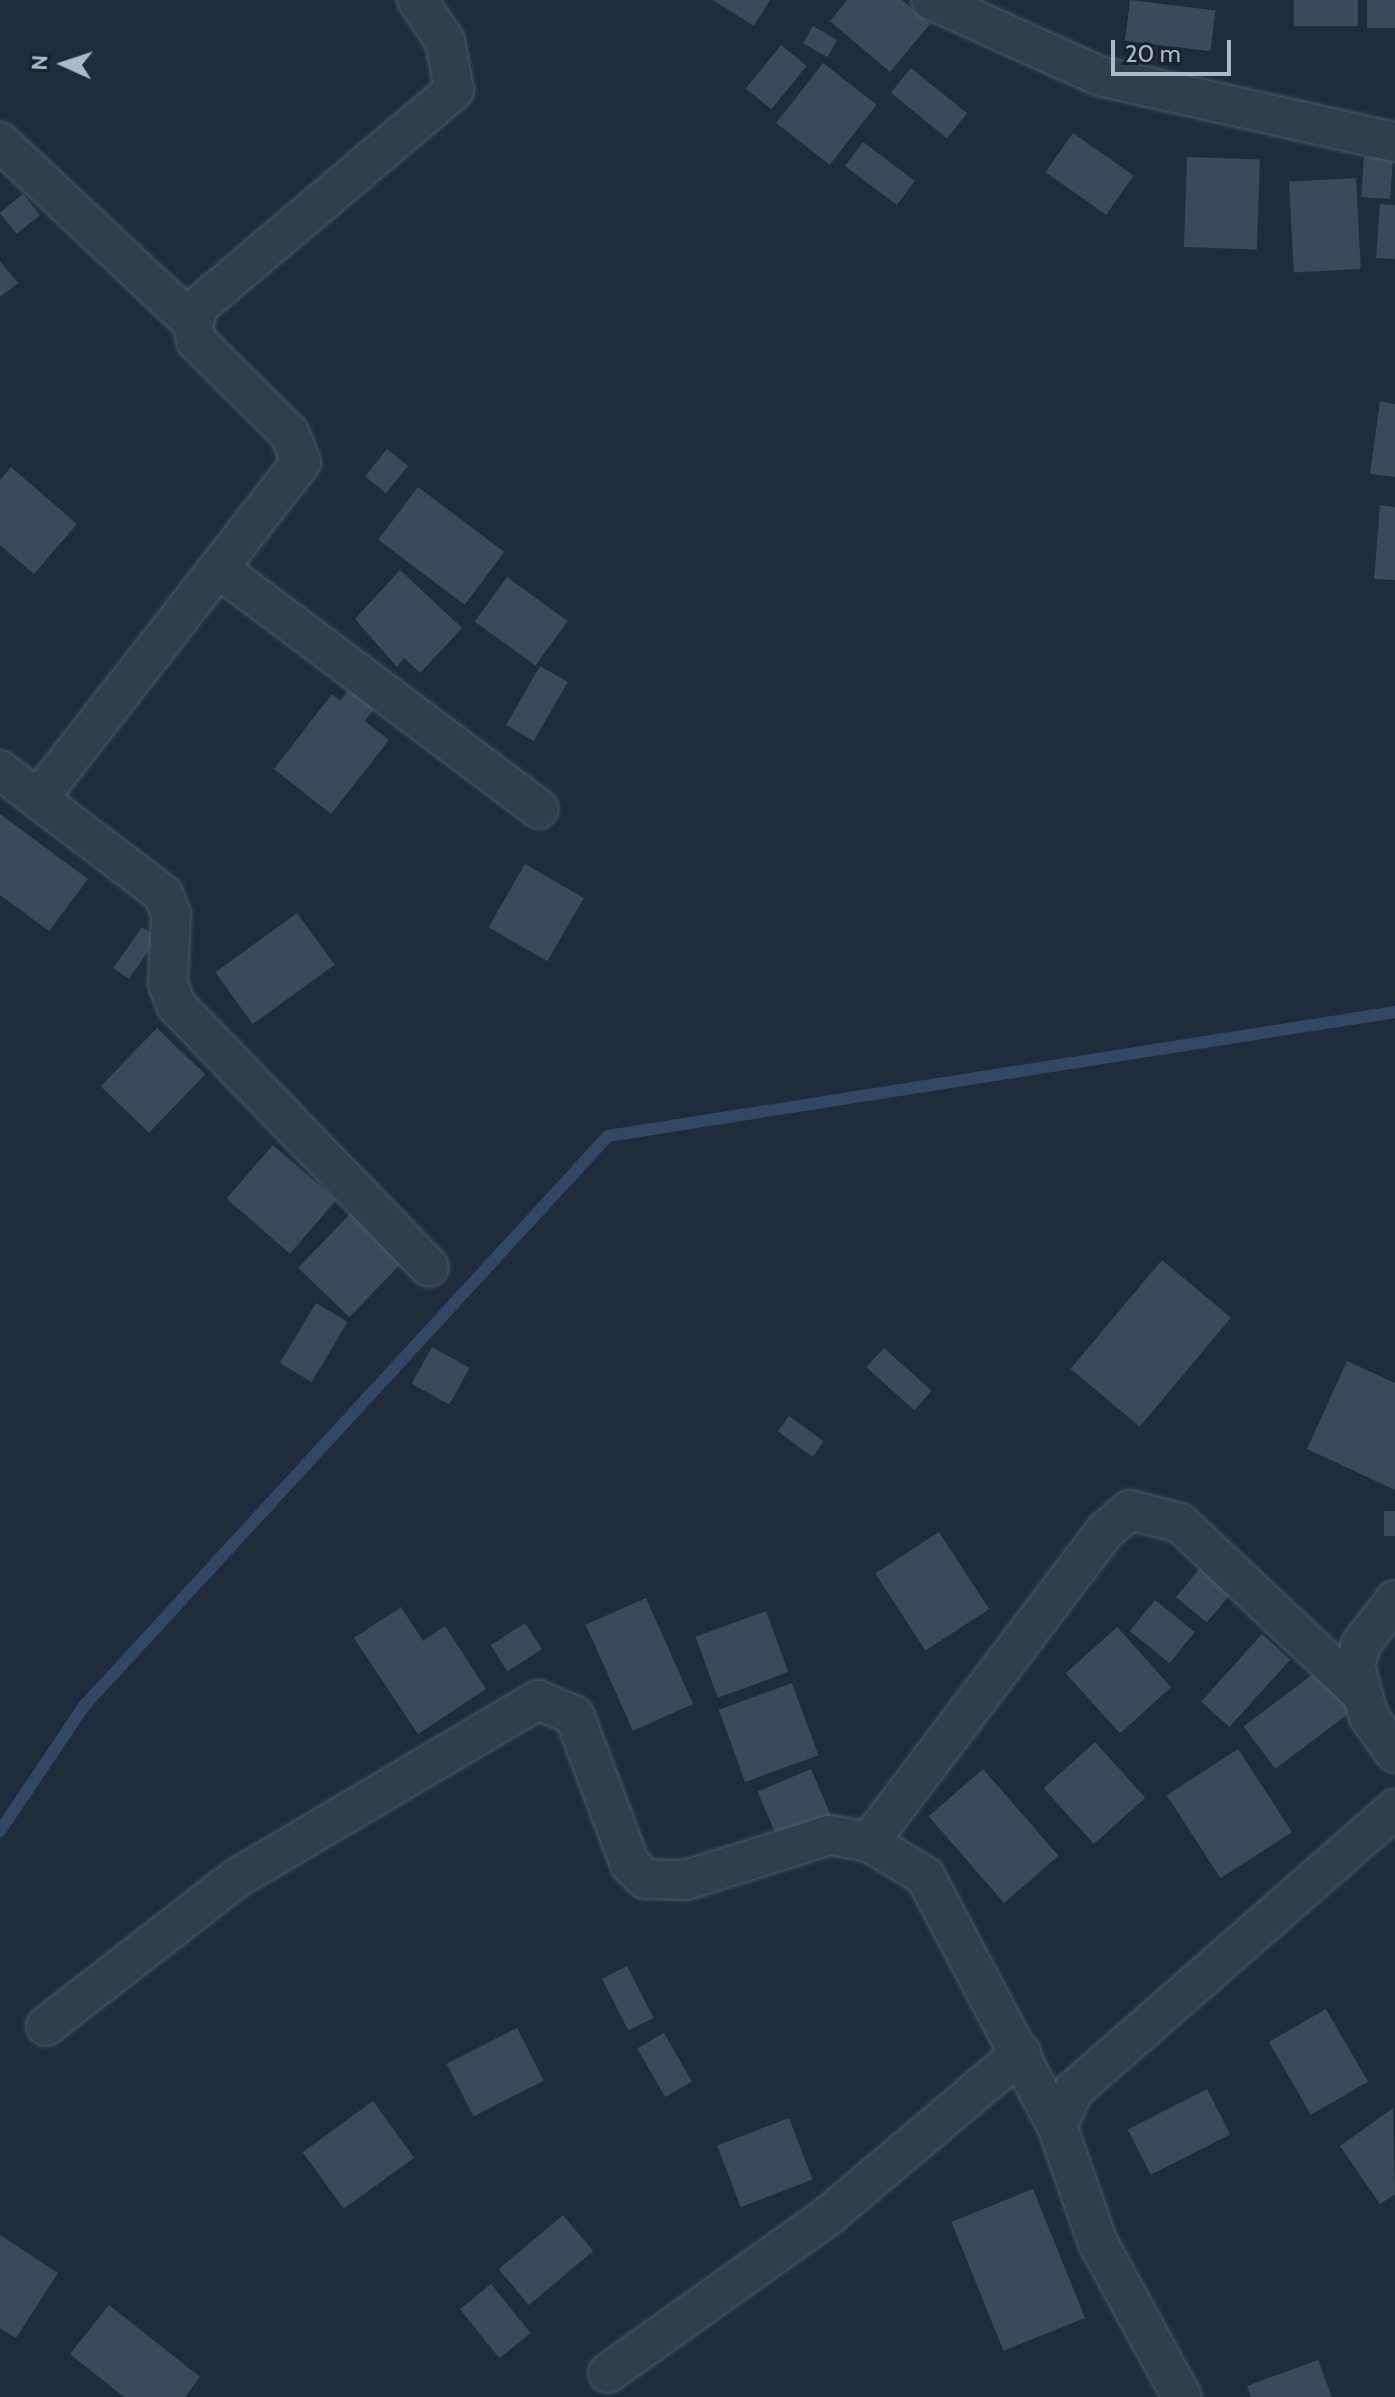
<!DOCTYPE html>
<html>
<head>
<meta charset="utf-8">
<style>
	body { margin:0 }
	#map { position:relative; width:1395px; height:2397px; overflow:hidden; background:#202c3c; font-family:Cabin,sans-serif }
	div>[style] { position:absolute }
	.stream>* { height:12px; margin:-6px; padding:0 6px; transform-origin:6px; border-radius:6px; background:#314765 }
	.building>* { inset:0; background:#3b495c; transform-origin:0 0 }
	.roads { filter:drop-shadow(0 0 2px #4e5966) drop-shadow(0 0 2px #4e5966) }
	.minor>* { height:38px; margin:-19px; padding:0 19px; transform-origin:19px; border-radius:19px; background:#333e4c }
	span { translate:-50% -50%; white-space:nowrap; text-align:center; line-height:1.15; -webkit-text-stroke:6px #192330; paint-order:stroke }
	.north { position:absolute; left:24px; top:24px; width:80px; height:80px; -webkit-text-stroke:6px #192330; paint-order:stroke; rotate:273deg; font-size:22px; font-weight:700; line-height:32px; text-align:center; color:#aeb9c8 }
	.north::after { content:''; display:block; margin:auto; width:28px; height:36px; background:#aeb9c8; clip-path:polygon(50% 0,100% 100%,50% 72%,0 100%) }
	.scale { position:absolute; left:1111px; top:40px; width:120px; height:36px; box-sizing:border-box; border:4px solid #aeb9c8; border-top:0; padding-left:10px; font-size:24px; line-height:28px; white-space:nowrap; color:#aeb9c8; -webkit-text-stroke:6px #192330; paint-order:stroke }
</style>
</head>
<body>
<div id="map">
	<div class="stream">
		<i style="left:0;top:1831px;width:151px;rotate:-56.1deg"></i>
		<i style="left:84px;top:1706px;width:774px;rotate:-47.41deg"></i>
		<i style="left:608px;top:1136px;width:797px;rotate:-8.95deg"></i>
	</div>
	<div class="building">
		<i style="clip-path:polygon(713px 0,770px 0,754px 26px)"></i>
		<i style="clip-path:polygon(847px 0,902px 0,930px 24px,890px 72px,830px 21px)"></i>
		<i style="left:1130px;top:0;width:86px;height:41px;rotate:7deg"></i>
		<i style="left:1294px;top:0;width:64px;height:26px"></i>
		<i style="left:1367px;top:0;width:28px;height:28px"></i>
		<i style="left:813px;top:26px;width:28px;height:20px;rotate:30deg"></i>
		<i style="left:781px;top:45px;width:33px;height:56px;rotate:39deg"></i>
		<i style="left:823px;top:63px;width:68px;height:76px;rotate:38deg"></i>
		<i style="left:911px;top:68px;width:72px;height:32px;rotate:39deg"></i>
		<i style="left:1073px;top:133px;width:74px;height:48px;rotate:35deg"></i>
		<i style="left:863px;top:142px;width:65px;height:30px;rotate:37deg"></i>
		<i style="left:1187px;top:157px;width:73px;height:90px;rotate:2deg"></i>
		<i style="left:1364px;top:157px;width:29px;height:40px;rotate:4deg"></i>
		<i style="left:1356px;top:178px;width:91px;height:67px;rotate:87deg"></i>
		<i style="left:23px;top:194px;width:27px;height:30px;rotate:51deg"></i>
		<i style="clip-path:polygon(1380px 204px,1395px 205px,1395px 259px,1376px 258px)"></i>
		<i style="clip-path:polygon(0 261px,18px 283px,0 297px)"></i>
		<i style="clip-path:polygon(1380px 401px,1395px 404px,1395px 477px,1370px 474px)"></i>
		<i style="left:387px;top:449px;width:27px;height:35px;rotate:39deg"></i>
		<i style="clip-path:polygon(11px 467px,77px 524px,34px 574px,0 545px,0 480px)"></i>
		<i style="left:418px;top:487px;width:108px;height:66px;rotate:37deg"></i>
		<i style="clip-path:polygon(1380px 505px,1395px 507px,1395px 580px,1374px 579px)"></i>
		<i style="clip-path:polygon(400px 570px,462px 628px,420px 673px,404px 658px,397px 667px,355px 619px)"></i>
		<i style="left:507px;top:577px;width:75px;height:55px;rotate:36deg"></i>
		<i style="left:540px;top:666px;width:32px;height:68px;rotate:30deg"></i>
		<i style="clip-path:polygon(350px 687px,375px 707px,365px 721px,389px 740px,331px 814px,274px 769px,332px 694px,340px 701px)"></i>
		<i style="clip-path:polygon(0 814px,88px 879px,49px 931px,0 895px)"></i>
		<i style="left:525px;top:864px;width:68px;height:73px;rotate:30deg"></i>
		<i style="left:297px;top:913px;width:64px;height:101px;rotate:54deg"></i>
		<i style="left:142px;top:927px;width:19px;height:50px;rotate:35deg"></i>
		<i style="left:157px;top:1028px;width:67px;height:81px;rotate:44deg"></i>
		<i style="left:273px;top:1145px;width:84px;height:71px;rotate:41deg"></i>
		<i style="left:358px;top:1206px;width:71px;height:86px;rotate:44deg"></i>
		<i style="left:1162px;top:1260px;width:90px;height:142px;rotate:40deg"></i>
		<i style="left:316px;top:1303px;width:37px;height:70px;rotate:31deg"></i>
		<i style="left:432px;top:1347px;width:43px;height:42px;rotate:29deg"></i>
		<i style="left:884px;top:1348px;width:64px;height:26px;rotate:42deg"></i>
		<i style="clip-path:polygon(1347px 1361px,1395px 1383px,1395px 1490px,1307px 1449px)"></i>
		<i style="left:789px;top:1416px;width:43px;height:19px;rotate:36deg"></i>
		<i style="left:1384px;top:1511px;width:11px;height:25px"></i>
		<i style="left:939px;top:1532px;width:92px;height:76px;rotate:57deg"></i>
		<i style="left:1201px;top:1567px;width:40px;height:39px;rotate:40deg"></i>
		<i style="left:646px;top:1598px;width:116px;height:66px;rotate:66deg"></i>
		<i style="left:1155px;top:1600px;width:51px;height:40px;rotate:39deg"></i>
		<i style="clip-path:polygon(401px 1607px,423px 1641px,445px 1626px,486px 1689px,418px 1734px,354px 1638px)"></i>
		<i style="left:766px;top:1611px;width:65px;height:75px;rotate:70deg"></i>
		<i style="left:525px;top:1623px;width:31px;height:41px;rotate:57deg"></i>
		<i style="left:1117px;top:1627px;width:81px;height:69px;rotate:48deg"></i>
		<i style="left:1262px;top:1634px;width:38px;height:91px;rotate:42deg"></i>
		<i style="left:1321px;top:1668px;width:53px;height:97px;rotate:53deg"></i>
		<i style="left:792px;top:1683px;width:77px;height:78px;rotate:70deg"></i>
		<i style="left:1095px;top:1742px;width:75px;height:69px;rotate:48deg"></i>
		<i style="left:1238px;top:1749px;width:99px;height:85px;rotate:57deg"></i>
		<i style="left:811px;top:1769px;width:51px;height:58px;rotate:67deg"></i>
		<i style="left:983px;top:1769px;width:115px;height:72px;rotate:49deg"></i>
		<i style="left:627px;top:1966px;width:58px;height:28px;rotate:63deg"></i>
		<i style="left:1326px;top:2009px;width:84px;height:66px;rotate:60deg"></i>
		<i style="left:517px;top:2028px;width:59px;height:79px;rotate:63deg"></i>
		<i style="left:664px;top:2033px;width:56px;height:31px;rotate:60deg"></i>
		<i style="left:1207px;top:2089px;width:51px;height:89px;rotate:63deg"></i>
		<i style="left:373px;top:2101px;width:70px;height:87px;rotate:54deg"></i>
		<i style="clip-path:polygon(1393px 2108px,1395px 2194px,1380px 2204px,1340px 2146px)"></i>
		<i style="left:789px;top:2118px;width:66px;height:77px;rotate:69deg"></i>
		<i style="left:1033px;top:2189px;width:139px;height:88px;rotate:68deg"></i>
		<i style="left:563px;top:2215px;width:47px;height:84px;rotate:50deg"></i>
		<i style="clip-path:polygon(0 2235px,58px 2273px,16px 2338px,0 2328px)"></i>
		<i style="left:491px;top:2284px;width:63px;height:40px;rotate:51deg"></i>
		<i style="clip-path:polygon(109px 2305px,200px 2377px,185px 2397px,124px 2397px,70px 2354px)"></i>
		<i style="clip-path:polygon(1318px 2360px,1332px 2397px,1251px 2397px,1247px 2386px)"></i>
	</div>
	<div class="roads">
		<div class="minor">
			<i style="left:931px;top:0;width:184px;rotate:24.3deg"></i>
			<i style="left:1099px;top:76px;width:303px;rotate:12.6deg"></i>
			<i style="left:0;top:142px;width:265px;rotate:43.2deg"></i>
			<i style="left:218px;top:568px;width:401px;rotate:36.9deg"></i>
			<i style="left:0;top:770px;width:205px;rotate:37.3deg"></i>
			<i style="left:163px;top:894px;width:22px;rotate:68deg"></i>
			<i style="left:171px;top:914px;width:70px;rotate:92.5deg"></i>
			<i style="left:168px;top:984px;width:22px;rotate:69deg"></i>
			<i style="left:176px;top:1005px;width:364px;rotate:46deg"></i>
			<i style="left:41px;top:795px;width:422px;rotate:-52deg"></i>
			<i style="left:301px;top:462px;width:31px;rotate:-112deg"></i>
			<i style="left:289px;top:433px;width:131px;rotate:-135.3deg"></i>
			<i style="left:196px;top:341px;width:18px;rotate:-99deg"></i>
			<i style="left:193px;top:323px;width:19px;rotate:-69deg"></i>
			<i style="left:200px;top:305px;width:333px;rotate:-40.2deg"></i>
			<i style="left:454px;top:90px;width:50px;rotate:-100.4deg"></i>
			<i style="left:445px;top:41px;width:50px;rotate:-124.3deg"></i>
			<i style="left:1395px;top:1600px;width:56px;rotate:127.7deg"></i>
			<i style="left:1361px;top:1644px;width:24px;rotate:105deg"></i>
			<i style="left:1355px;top:1667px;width:52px;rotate:74.4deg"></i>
			<i style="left:1369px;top:1717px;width:44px;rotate:54.2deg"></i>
			<i style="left:869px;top:1842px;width:392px;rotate:-52.8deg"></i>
			<i style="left:1106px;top:1530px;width:31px;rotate:-40deg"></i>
			<i style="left:1130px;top:1510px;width:52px;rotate:14.6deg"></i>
			<i style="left:1180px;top:1523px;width:245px;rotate:43.3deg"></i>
			<i style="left:46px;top:2026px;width:242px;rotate:-37.8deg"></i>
			<i style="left:237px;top:1878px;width:350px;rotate:-30.6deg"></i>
			<i style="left:538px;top:1700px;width:39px;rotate:23deg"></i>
			<i style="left:574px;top:1715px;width:159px;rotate:69.4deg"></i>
			<i style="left:630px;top:1864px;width:21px;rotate:45deg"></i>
			<i style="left:645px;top:1879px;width:41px;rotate:1.4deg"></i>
			<i style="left:686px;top:1880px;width:151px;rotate:-17.4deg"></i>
			<i style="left:830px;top:1835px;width:40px;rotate:10deg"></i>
			<i style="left:869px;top:1842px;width:66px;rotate:31.3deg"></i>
			<i style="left:925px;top:1876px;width:283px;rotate:62.2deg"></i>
			<i style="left:608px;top:2373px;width:270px;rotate:-35.5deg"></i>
			<i style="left:828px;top:2216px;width:253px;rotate:-40.2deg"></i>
			<i style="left:1182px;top:2397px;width:175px;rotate:-118.6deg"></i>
			<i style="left:1098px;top:2243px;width:124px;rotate:-109.3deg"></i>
			<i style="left:1057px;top:2126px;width:40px;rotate:-65deg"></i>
			<i style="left:1074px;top:2090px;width:427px;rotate:-41.2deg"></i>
		</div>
	</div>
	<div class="north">N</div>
	<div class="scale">20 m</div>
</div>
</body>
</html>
